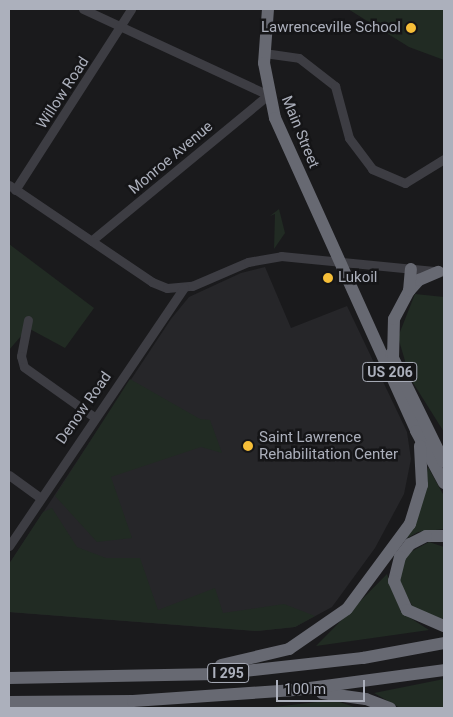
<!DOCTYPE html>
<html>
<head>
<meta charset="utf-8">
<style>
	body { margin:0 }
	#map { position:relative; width:453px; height:717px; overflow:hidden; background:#1a1a1c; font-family:Roboto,sans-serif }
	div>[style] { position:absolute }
	.built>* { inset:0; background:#262629 }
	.green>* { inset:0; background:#212b23 }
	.minor>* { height:9px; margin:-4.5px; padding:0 4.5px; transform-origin:4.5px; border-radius:4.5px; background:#3d3d43 }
	.highway>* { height:12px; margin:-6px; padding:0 6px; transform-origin:6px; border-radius:6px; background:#676972 }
	.dots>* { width:14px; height:14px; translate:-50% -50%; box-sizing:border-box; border:2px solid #151517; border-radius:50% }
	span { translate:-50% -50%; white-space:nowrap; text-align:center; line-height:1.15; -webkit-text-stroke:5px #151517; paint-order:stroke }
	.shield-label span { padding:1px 4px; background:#151517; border:1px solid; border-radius:4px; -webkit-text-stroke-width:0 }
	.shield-label { font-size:14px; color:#acb0bc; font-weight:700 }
	.poi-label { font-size:15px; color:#acb0bc }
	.right { translate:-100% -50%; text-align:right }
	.left { translate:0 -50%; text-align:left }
	.street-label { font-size:15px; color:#acb0bc }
	.frame { position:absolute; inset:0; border:10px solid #acb0bc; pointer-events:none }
	.scale { position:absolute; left:276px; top:680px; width:89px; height:22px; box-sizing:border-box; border:2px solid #acb0bc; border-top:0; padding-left:6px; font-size:15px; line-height:18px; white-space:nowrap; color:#acb0bc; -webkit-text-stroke:4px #151517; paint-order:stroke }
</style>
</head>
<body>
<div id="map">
	<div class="built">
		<i style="clip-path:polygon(265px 267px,291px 328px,347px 306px,407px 432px,411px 459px,404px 494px,375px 548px,332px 607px,295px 627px,257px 631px,9px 612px,9px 564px,171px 319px,189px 297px,241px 273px)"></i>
	</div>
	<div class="green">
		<i style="clip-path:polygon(348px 9px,444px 9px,444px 60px,409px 47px)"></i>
		<i style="clip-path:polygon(279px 209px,285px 233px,274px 249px,275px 214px,270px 216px)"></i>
		<i style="clip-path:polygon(9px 244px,94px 308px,65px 348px,28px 328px,9px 350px)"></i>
		<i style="clip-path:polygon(415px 294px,444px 297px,444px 432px,410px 378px,398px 337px)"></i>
		<i style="clip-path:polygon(130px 379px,200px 419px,210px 420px,222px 453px,201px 447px,111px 477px,132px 538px,97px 542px,55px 496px)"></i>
		<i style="clip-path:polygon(428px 467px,444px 496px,444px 529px,418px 532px,404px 540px,422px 500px)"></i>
		<i style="clip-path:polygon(52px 508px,77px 547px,106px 558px,140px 558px,158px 610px,215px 588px,223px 613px,284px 604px,315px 616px,295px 627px,257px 631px,9px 612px,9px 564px,43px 512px)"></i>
		<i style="clip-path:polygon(429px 542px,444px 547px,444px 621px,416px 613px,397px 577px,405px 555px)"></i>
		<i style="clip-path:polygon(387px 574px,401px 612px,429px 630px,316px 646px)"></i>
		<i style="clip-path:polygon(444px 679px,444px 708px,400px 708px,374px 693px)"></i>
		<i style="clip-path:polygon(337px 701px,357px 708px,265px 708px,317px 702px)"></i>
	</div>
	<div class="minor">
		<i style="left:83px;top:9px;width:204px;rotate:24.9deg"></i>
		<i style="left:268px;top:95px;width:229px;rotate:140.5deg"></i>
		<i style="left:264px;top:53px;width:35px;rotate:8deg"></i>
		<i style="left:299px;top:58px;width:46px;rotate:37.9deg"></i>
		<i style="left:335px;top:86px;width:54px;rotate:74.9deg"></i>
		<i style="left:349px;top:138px;width:39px;rotate:53deg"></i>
		<i style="left:372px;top:169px;width:36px;rotate:23deg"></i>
		<i style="left:405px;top:183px;width:46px;rotate:-31.6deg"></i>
		<i style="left:9px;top:185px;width:173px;rotate:34.1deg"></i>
		<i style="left:152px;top:282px;width:16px;rotate:22deg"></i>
		<i style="left:167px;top:288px;width:25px;rotate:-5deg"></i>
		<i style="left:192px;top:286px;width:61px;rotate:-23.2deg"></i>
		<i style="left:248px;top:262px;width:34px;rotate:-10deg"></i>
		<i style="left:281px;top:256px;width:164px;rotate:5.6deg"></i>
		<i style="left:15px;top:190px;width:215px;rotate:-57.3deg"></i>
		<i style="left:28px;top:320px;width:37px;rotate:101deg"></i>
		<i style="left:21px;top:356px;width:11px;rotate:75deg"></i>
		<i style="left:24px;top:367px;width:86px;rotate:35.5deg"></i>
		<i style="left:9px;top:475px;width:37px;rotate:36deg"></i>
		<i style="left:9px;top:546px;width:312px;rotate:-55.9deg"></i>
	</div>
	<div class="highway">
		<i style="left:268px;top:9px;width:54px;rotate:94.2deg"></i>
		<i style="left:264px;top:63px;width:56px;rotate:78.7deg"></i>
		<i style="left:275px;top:118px;width:343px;rotate:65.7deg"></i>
		<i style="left:416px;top:431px;width:59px;rotate:61.7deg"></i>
		<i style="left:409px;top:291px;width:15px;rotate:-48deg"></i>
		<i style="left:419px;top:280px;width:21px;rotate:-23deg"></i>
		<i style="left:391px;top:354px;width:120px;rotate:63.9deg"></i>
		<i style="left:393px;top:359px;width:40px;rotate:-88.6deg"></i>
		<i style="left:394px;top:319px;width:32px;rotate:-62deg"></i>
		<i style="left:409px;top:291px;width:22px;rotate:-85deg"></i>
		<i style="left:444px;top:536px;width:18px;rotate:180deg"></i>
		<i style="left:426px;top:536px;width:18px;rotate:153deg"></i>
		<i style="left:410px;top:544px;width:16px;rotate:128deg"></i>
		<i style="left:400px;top:557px;width:25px;rotate:104deg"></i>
		<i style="left:394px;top:581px;width:32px;rotate:66deg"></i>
		<i style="left:407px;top:610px;width:40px;rotate:23.4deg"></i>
		<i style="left:221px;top:665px;width:70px;rotate:-13.2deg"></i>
		<i style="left:289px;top:649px;width:70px;rotate:-34.6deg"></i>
		<i style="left:347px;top:609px;width:106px;rotate:-53.5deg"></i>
		<i style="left:410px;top:524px;width:41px;rotate:-72.9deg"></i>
		<i style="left:422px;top:485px;width:39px;rotate:-93deg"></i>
		<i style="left:9px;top:678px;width:208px;rotate:-1.1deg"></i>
		<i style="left:217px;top:674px;width:147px;rotate:-6.3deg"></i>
		<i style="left:363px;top:658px;width:82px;rotate:-10.5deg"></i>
		<i style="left:322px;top:693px;width:44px;rotate:7.8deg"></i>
		<i style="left:366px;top:699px;width:26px;rotate:21deg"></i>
		<i style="left:9px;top:702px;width:124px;rotate:-0.5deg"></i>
		<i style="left:133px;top:701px;width:162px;rotate:-3.9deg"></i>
		<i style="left:295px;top:690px;width:150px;rotate:-7.6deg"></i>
	</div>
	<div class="dots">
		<i style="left:411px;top:28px;background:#f6be38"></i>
		<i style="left:328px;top:278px;background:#f6be38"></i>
		<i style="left:248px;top:446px;background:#f6be38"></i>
	</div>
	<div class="shield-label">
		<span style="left:390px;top:372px">US 206</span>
		<span style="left:228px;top:673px">I 295</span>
	</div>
	<div class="poi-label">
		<span class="right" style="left:401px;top:28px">Lawrenceville School</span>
		<span class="left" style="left:338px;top:278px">Lukoil</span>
		<span class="left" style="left:259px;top:446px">Saint Lawrence<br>Rehabilitation Center</span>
	</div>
	<div class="street-label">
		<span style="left:63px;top:93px;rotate:-57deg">Willow Road</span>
		<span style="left:300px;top:132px;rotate:68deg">Main Street</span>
		<span style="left:171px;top:158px;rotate:-40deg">Monroe Avenue</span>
		<span style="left:84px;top:408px;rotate:-55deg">Denow Road</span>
	</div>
	<div class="frame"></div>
	<div class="scale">100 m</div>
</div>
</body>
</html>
